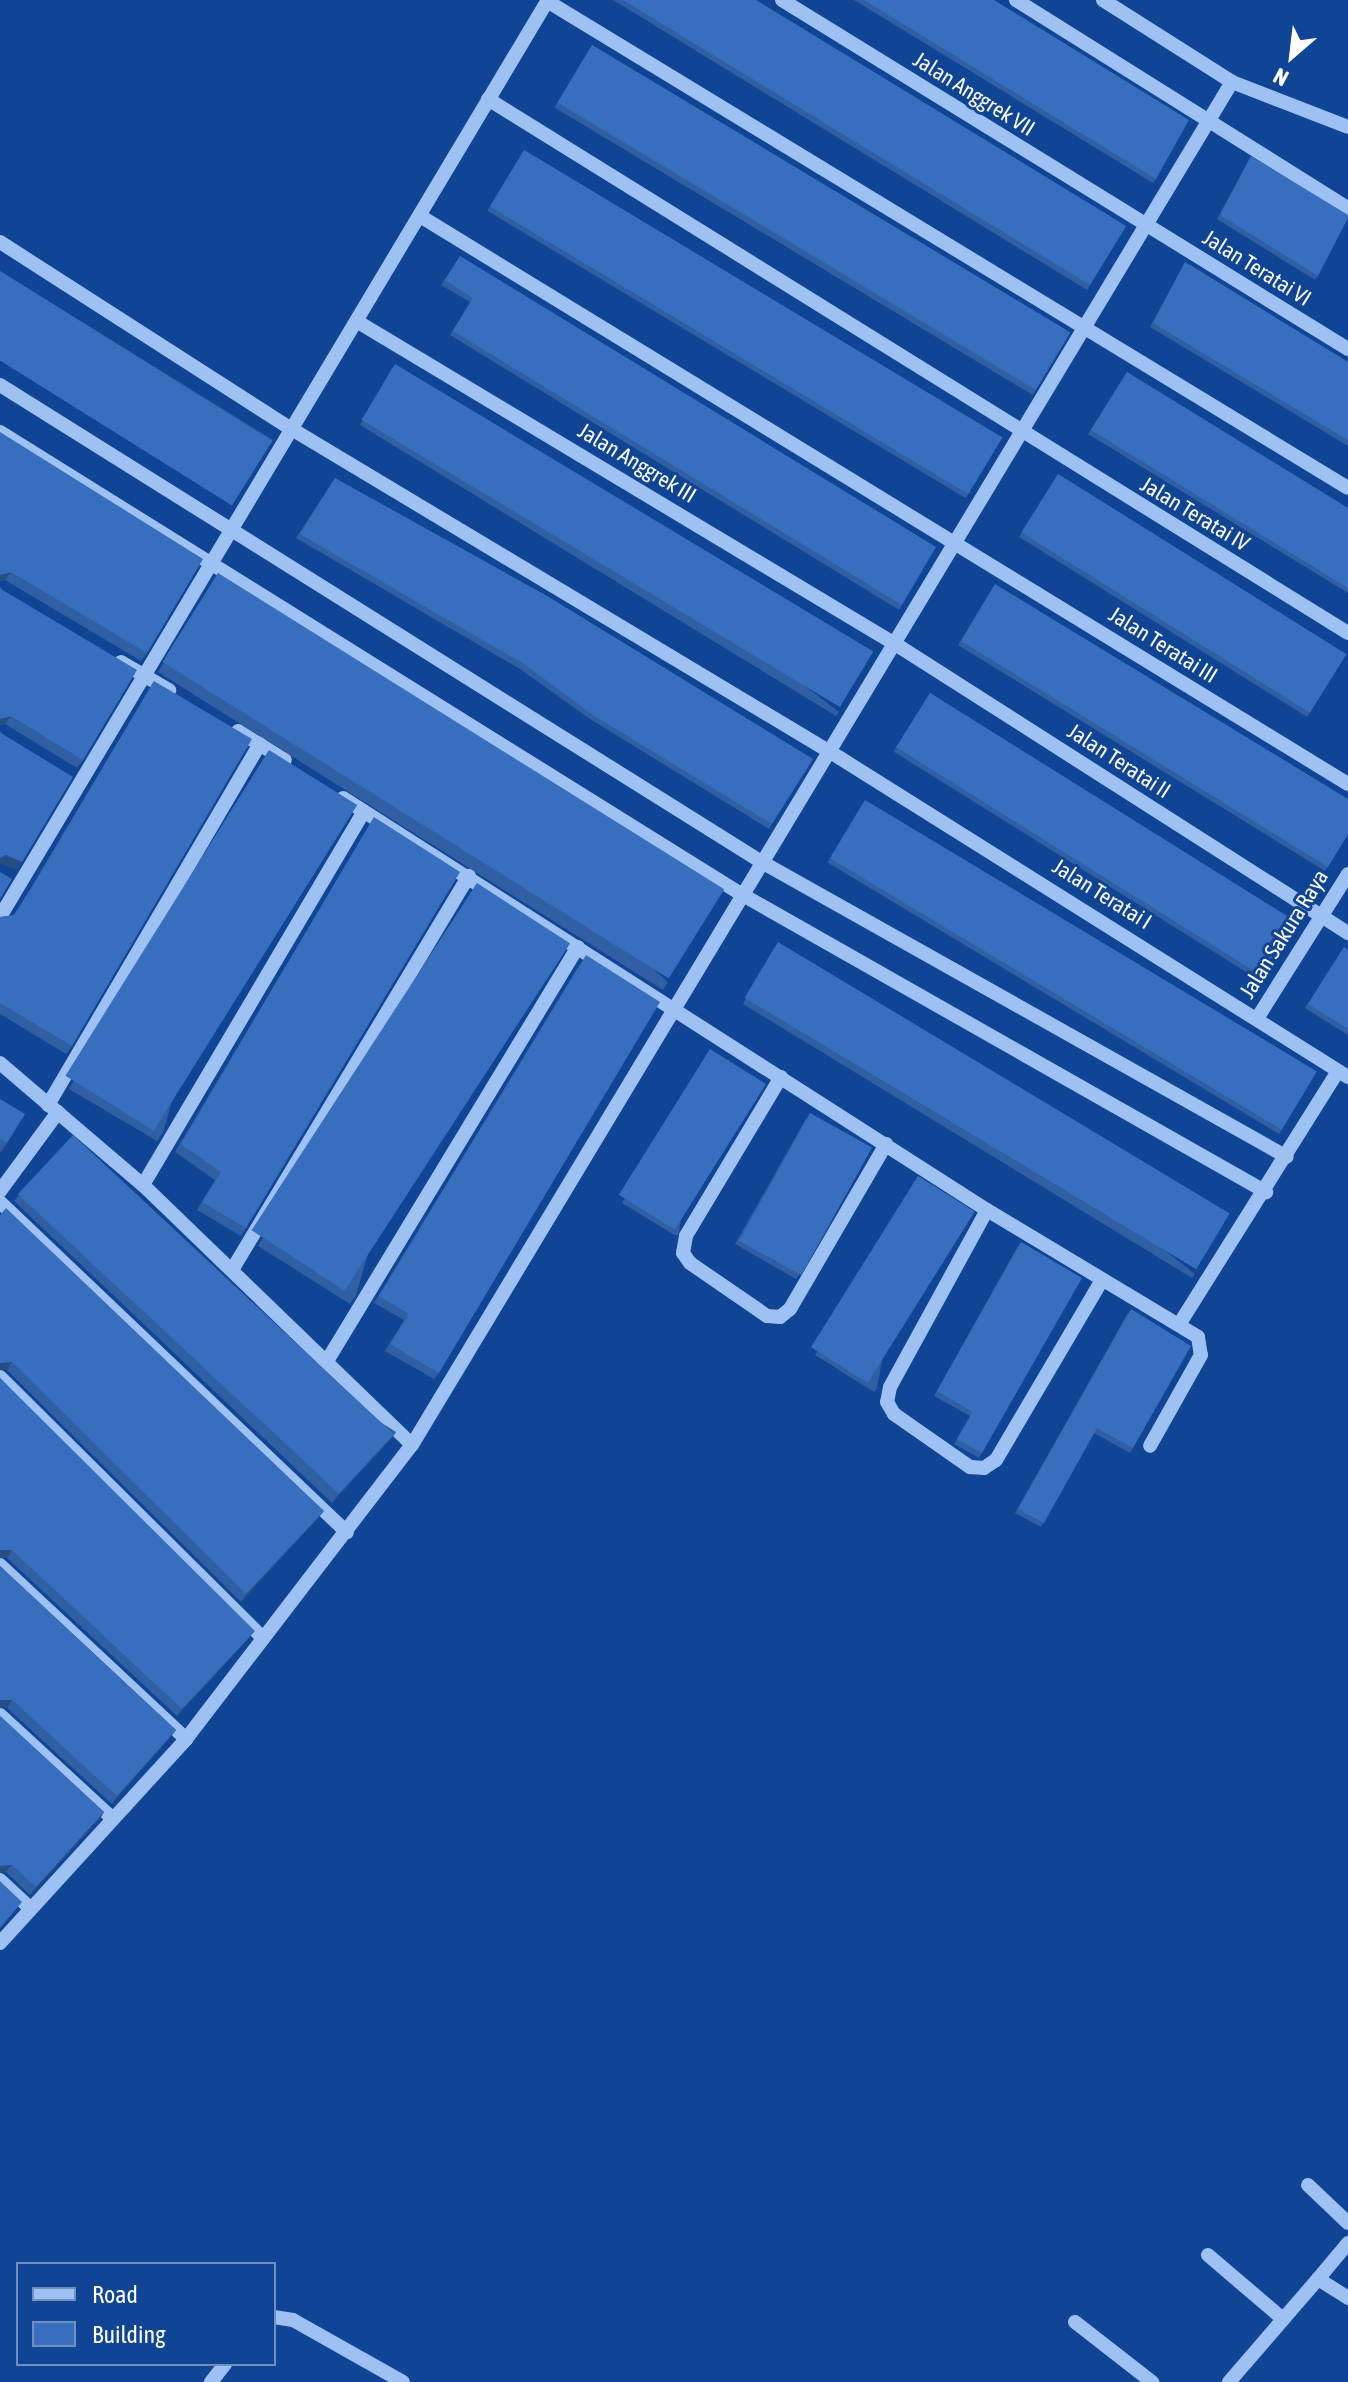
<!DOCTYPE html>
<html>
<head>
<meta charset="utf-8">
<style>
	body { margin:0 }
	#map { position:relative; width:1348px; height:2382px; overflow:hidden; background:#104495; font-family:"Asap Condensed",sans-serif }
	div>[style] { position:absolute }
	.minor>* { height:14px; margin:-7px; padding:0 7px; transform-origin:7px; border-radius:7px; background:#9ec1f4 }
	.wall>* { inset:0; background:#305fa3; transform-origin:0 0 }
	.shaded-wall>* { inset:0; background:#274d85 }
	.building>* { inset:0; background:#386ebe; transform-origin:0 0 }
	span { translate:-50% -50%; white-space:nowrap; text-align:center; line-height:1.15; -webkit-text-stroke:6px #104495; paint-order:stroke }
	.street-label { font-size:22px; color:#fff }
	.legend { position:absolute; left:16px; top:2262px; width:260px; height:104px; box-sizing:border-box; background:#104495; border:2px solid #708fbf; margin:0; padding:10px 14px; list-style:none; font-size:24px; color:#fff }
	.legend li { display:flex; align-items:center; gap:16px; height:40px }
	.legend b { width:40px; border:2px solid #708fbf }
	.north { position:absolute; left:1252px; top:16px; width:80px; height:80px; -webkit-text-stroke:6px #104495; paint-order:stroke; rotate:208deg; font-size:22px; font-weight:700; line-height:32px; text-align:center; color:#fff }
	.north::after { content:''; display:block; margin:auto; width:28px; height:36px; background:#fff; clip-path:polygon(50% 0,100% 100%,50% 72%,0 100%) }
</style>
</head>
<body>
<div id="map">
	<div class="minor">
		<i style="left:782px;top:0;width:665px;rotate:31.66deg"></i>
		<i style="left:1016px;top:0;width:392px;rotate:32.1deg"></i>
		<i style="left:1103px;top:0;width:153px;rotate:32.4deg"></i>
		<i style="left:1232px;top:82px;width:124px;rotate:21.2deg"></i>
		<i style="left:547px;top:1px;width:937px;rotate:31.3deg"></i>
		<i style="left:488px;top:99px;width:1012px;rotate:31.84deg"></i>
		<i style="left:420px;top:216px;width:1088px;rotate:31.47deg"></i>
		<i style="left:0;top:242px;width:345px;rotate:32.7deg"></i>
		<i style="left:290px;top:428px;width:641px;rotate:30.96deg"></i>
		<i style="left:840px;top:758px;width:600px;rotate:32.13deg"></i>
		<i style="left:358px;top:322px;width:632px;rotate:30.95deg"></i>
		<i style="left:900px;top:647px;width:532px;rotate:32.55deg"></i>
		<i style="left:0;top:385px;width:897px;rotate:32.06deg"></i>
		<i style="left:760px;top:861px;width:604px;rotate:29.32deg"></i>
		<i style="left:0;top:432px;width:873px;rotate:31.94deg"></i>
		<i style="left:741px;top:894px;width:604px;rotate:29.58deg"></i>
		<i style="left:121px;top:662px;width:56px;rotate:30.3deg"></i>
		<i style="left:238px;top:731px;width:55px;rotate:31.7deg"></i>
		<i style="left:343px;top:798px;width:765px;rotate:32.61deg"></i>
		<i style="left:987px;top:1210px;width:246px;rotate:31deg"></i>
		<i style="left:1198px;top:1337px;width:18px;rotate:81deg"></i>
		<i style="left:1201px;top:1355px;width:104px;rotate:119.3deg"></i>
		<i style="left:0;top:917px;width:1068px;rotate:-59.14deg"></i>
		<i style="left:1258px;top:1017px;width:169px;rotate:-57.8deg"></i>
		<i style="left:0;top:1063px;width:188px;rotate:40.5deg"></i>
		<i style="left:143px;top:1185px;width:374px;rotate:44deg"></i>
		<i style="left:781px;top:1077px;width:185px;rotate:120.9deg"></i>
		<i style="left:686px;top:1236px;width:17px;rotate:100deg"></i>
		<i style="left:683px;top:1253px;width:12px;rotate:55deg"></i>
		<i style="left:690px;top:1263px;width:93px;rotate:34.5deg"></i>
		<i style="left:767px;top:1316px;width:13px;rotate:4deg"></i>
		<i style="left:780px;top:1317px;width:13px;rotate:-39deg"></i>
		<i style="left:790px;top:1309px;width:191px;rotate:-59.8deg"></i>
		<i style="left:48px;top:1105px;width:419px;rotate:-59.6deg"></i>
		<i style="left:143px;top:1185px;width:434px;rotate:-59.4deg"></i>
		<i style="left:0;top:1191px;width:98px;rotate:-53.7deg"></i>
		<i style="left:0;top:1202px;width:479px;rotate:43.6deg"></i>
		<i style="left:987px;top:1210px;width:202px;rotate:118.7deg"></i>
		<i style="left:890px;top:1387px;width:15px;rotate:101deg"></i>
		<i style="left:887px;top:1402px;width:14px;rotate:60deg"></i>
		<i style="left:894px;top:1414px;width:93px;rotate:34.9deg"></i>
		<i style="left:970px;top:1467px;width:14px;rotate:4deg"></i>
		<i style="left:984px;top:1468px;width:14px;rotate:-34deg"></i>
		<i style="left:996px;top:1460px;width:209px;rotate:-59.5deg"></i>
		<i style="left:232px;top:1270px;width:460px;rotate:-59deg"></i>
		<i style="left:1180px;top:1323px;width:297px;rotate:-57.9deg"></i>
		<i style="left:327px;top:1361px;width:484px;rotate:-58.8deg"></i>
		<i style="left:0;top:1377px;width:371px;rotate:44.8deg"></i>
		<i style="left:0;top:1565px;width:255px;rotate:43.1deg"></i>
		<i style="left:0;top:1715px;width:152px;rotate:42.6deg"></i>
		<i style="left:0;top:1880px;width:42px;rotate:43.1deg"></i>
		<i style="left:0;top:1943px;width:276px;rotate:-47.6deg"></i>
		<i style="left:186px;top:1739px;width:371px;rotate:-52.5deg"></i>
		<i style="left:412px;top:1445px;width:1591px;rotate:-58.97deg"></i>
		<i style="left:1308px;top:2185px;width:55px;rotate:43.5deg"></i>
		<i style="left:1208px;top:2255px;width:99px;rotate:40.5deg"></i>
		<i style="left:1318px;top:2279px;width:47px;rotate:-50.2deg"></i>
		<i style="left:274px;top:2317px;width:19px;rotate:9deg"></i>
		<i style="left:293px;top:2320px;width:126px;rotate:29.4deg"></i>
		<i style="left:1075px;top:2322px;width:98px;rotate:37.9deg"></i>
		<i style="left:211px;top:2382px;width:23px;rotate:-52deg"></i>
		<i style="left:1229px;top:2382px;width:136px;rotate:-49.2deg"></i>
		<i style="left:1318px;top:2279px;width:36px;rotate:32deg"></i>
	</div>
	<div class="wall">
		<i style="clip-path:polygon(613px 0,756px 0,1126px 226px,1087px 290px)"></i>
		<i style="clip-path:polygon(854px 0,994px 0,1156px 179px,1153px 183px)"></i>
		<i style="left:592px;top:45px;width:558px;height:73px;rotate:31deg"></i>
		<i style="left:524px;top:150px;width:558px;height:71px;rotate:31deg"></i>
		<i style="clip-path:polygon(1251px 156px,1318px 276px,1315px 280px,1217px 219px)"></i>
		<i style="clip-path:polygon(460px 256px,902px 605px,899px 610px,450px 335px,470px 302px,441px 285px)"></i>
		<i style="clip-path:polygon(1185px 262px,1348px 362px,1348px 446px,1150px 327px)"></i>
		<i style="clip-path:polygon(0 271px,273px 440px,235px 499px,0 353px)"></i>
		<i style="clip-path:polygon(392px 368px,839px 712px,836px 716px,360px 425px)"></i>
		<i style="clip-path:polygon(1127px 372px,1348px 508px,1348px 593px,1088px 434px)"></i>
		<i style="clip-path:polygon(0 432px,147px 653px,141px 661px,5px 580px)"></i>
		<i style="left:1058px;top:474px;width:340px;height:74px;rotate:32deg"></i>
		<i style="clip-path:polygon(335px 478px,772px 824px,769px 829px,590px 719px,520px 669px,296px 538px)"></i>
		<i style="clip-path:polygon(218px 573px,668px 982px,663px 990px,158px 672px)"></i>
		<i style="clip-path:polygon(995px 584px,1348px 834px,1325px 871px,958px 645px)"></i>
		<i style="clip-path:polygon(0 587px,83px 760px,77px 768px,5px 724px)"></i>
		<i style="clip-path:polygon(154px 681px,72px 1046px,66px 1054px,0 1014px,0 917px,14px 915px,30px 889px)"></i>
		<i style="left:930px;top:693px;width:430px;height:69px;rotate:32deg"></i>
		<i style="clip-path:polygon(269px 750px,163px 1133px,157px 1141px,69px 1089px)"></i>
		<i style="left:865px;top:800px;width:527px;height:73px;rotate:31deg"></i>
		<i style="clip-path:polygon(374px 817px,246px 1228px,241px 1236px,197px 1210px,215px 1180px,175px 1152px)"></i>
		<i style="clip-path:polygon(477px 883px,356px 1295px,350px 1304px,258px 1246px)"></i>
		<i style="clip-path:polygon(775px 946px,1195px 1274px,1192px 1278px,743px 1004px)"></i>
		<i style="clip-path:polygon(1344px 947px,1348px 950px,1348px 1035px,1305px 1008px)"></i>
		<i style="clip-path:polygon(581px 962px,439px 1373px,434px 1379px,385px 1351px,404px 1320px,374px 1303px)"></i>
		<i style="clip-path:polygon(707px 1053px,679px 1232px,676px 1236px,622px 1203px)"></i>
		<i style="clip-path:polygon(0 1099px,7px 1143px,1px 1152px,0 1151px)"></i>
		<i style="clip-path:polygon(807px 1117px,799px 1275px,796px 1279px,735px 1244px)"></i>
		<i style="clip-path:polygon(915px 1180px,877px 1388px,874px 1392px,815px 1355px)"></i>
		<i style="clip-path:polygon(19px 1195px,396px 1432px,391px 1439px,332px 1503px,14px 1201px)"></i>
		<i style="clip-path:polygon(0 1215px,324px 1511px,318px 1518px,241px 1602px,7px 1370px,0 1370px)"></i>
		<i style="clip-path:polygon(1018px 1246px,982px 1453px,979px 1458px,954px 1444px,970px 1416px,934px 1396px)"></i>
		<i style="clip-path:polygon(1128px 1313px,1133px 1448px,1130px 1453px,1094px 1433px,1041px 1527px,1015px 1513px)"></i>
		<i style="clip-path:polygon(0 1378px,249px 1638px,177px 1716px,7px 1558px)"></i>
		<i style="clip-path:polygon(0 1566px,176px 1730px,112px 1804px,7px 1708px)"></i>
		<i style="clip-path:polygon(0 1716px,104px 1812px,99px 1820px,30px 1895px,6px 1872px)"></i>
	</div>
	<div class="shaded-wall">
		<i style="clip-path:polygon(11px 572px,5px 580px,0 582px,0 575px)"></i>
		<i style="clip-path:polygon(11px 716px,5px 724px,0 726px,0 719px)"></i>
		<i style="clip-path:polygon(6px 855px,22px 862px,16px 870px,0 863px,0 858px)"></i>
		<i style="clip-path:polygon(12px 1362px,7px 1370px,0 1370px,0 1363px)"></i>
		<i style="clip-path:polygon(396px 1432px,391px 1439px,332px 1503px,336px 1497px)"></i>
		<i style="clip-path:polygon(324px 1511px,318px 1518px,241px 1602px,246px 1594px)"></i>
		<i style="clip-path:polygon(0 1550px,12px 1550px,7px 1558px,0 1558px)"></i>
		<i style="clip-path:polygon(255px 1631px,249px 1638px,177px 1716px,182px 1709px)"></i>
		<i style="clip-path:polygon(0 1700px,12px 1700px,7px 1708px,0 1708px)"></i>
		<i style="clip-path:polygon(176px 1730px,170px 1738px,112px 1804px,117px 1796px)"></i>
		<i style="clip-path:polygon(104px 1812px,99px 1820px,30px 1895px,36px 1887px)"></i>
		<i style="clip-path:polygon(12px 1865px,6px 1872px,0 1873px,0 1866px)"></i>
	</div>
	<div class="building">
		<i style="clip-path:polygon(623px 0,756px 0,1126px 226px,1090px 285px)"></i>
		<i style="clip-path:polygon(864px 0,994px 0,1189px 120px,1156px 179px)"></i>
		<i style="left:592px;top:45px;width:558px;height:67px;rotate:31deg"></i>
		<i style="left:524px;top:150px;width:558px;height:66px;rotate:31deg"></i>
		<i style="clip-path:polygon(1251px 156px,1348px 215px,1348px 218px,1318px 276px,1220px 215px)"></i>
		<i style="clip-path:polygon(460px 256px,936px 547px,902px 605px,453px 331px,473px 298px,445px 280px)"></i>
		<i style="clip-path:polygon(1185px 262px,1348px 362px,1348px 440px,1153px 323px)"></i>
		<i style="left:0;top:271px;width:321px;height:76px;rotate:32deg"></i>
		<i style="left:395px;top:364px;width:558px;height:65px;rotate:31deg"></i>
		<i style="clip-path:polygon(1127px 372px,1348px 508px,1348px 588px,1091px 430px)"></i>
		<i style="clip-path:polygon(0 432px,203px 559px,147px 653px,11px 572px,0 575px)"></i>
		<i style="left:1058px;top:474px;width:340px;height:69px;rotate:32deg"></i>
		<i style="clip-path:polygon(335px 478px,549px 597px,813px 759px,772px 824px,593px 715px,524px 664px,300px 534px)"></i>
		<i style="left:218px;top:573px;width:597px;height:105px;rotate:32deg"></i>
		<i style="clip-path:polygon(995px 584px,1348px 799px,1348px 834px,1328px 867px,961px 641px)"></i>
		<i style="clip-path:polygon(0 587px,1px 589px,137px 670px,83px 760px,11px 716px,0 719px)"></i>
		<i style="clip-path:polygon(154px 681px,252px 739px,72px 1046px,0 1003px,0 917px,14px 915px,36px 881px)"></i>
		<i style="left:930px;top:693px;width:430px;height:64px;rotate:32deg"></i>
		<i style="clip-path:polygon(0 731px,1px 733px,73px 777px,22px 862px,6px 855px,0 858px)"></i>
		<i style="left:269px;top:750px;width:104px;height:384px;rotate:32deg"></i>
		<i style="left:865px;top:800px;width:527px;height:68px;rotate:31deg"></i>
		<i style="clip-path:polygon(374px 817px,460px 872px,246px 1228px,202px 1202px,221px 1172px,181px 1144px)"></i>
		<i style="clip-path:polygon(0 872px,12px 879px,0 899px)"></i>
		<i style="left:477px;top:883px;width:111px;height:414px;rotate:33deg"></i>
		<i style="left:778px;top:942px;width:527px;height:65px;rotate:31deg"></i>
		<i style="clip-path:polygon(1344px 947px,1348px 950px,1348px 1029px,1308px 1004px)"></i>
		<i style="clip-path:polygon(586px 955px,660px 1002px,439px 1373px,390px 1344px,409px 1314px,379px 1296px)"></i>
		<i style="left:710px;top:1049px;width:66px;height:172px;rotate:32deg"></i>
		<i style="clip-path:polygon(0 1099px,25px 1114px,7px 1143px,0 1139px)"></i>
		<i style="left:810px;top:1113px;width:71px;height:146px;rotate:29deg"></i>
		<i style="left:73px;top:1135px;width:439px;height:81px;rotate:43deg"></i>
		<i style="left:918px;top:1176px;width:67px;height:202px;rotate:32deg"></i>
		<i style="clip-path:polygon(6px 1208px,324px 1511px,246px 1594px,12px 1362px,0 1363px,0 1215px)"></i>
		<i style="clip-path:polygon(1021px 1242px,1082px 1278px,982px 1453px,957px 1439px,973px 1412px,937px 1391px)"></i>
		<i style="clip-path:polygon(1131px 1309px,1191px 1346px,1133px 1448px,1097px 1428px,1044px 1523px,1018px 1509px)"></i>
		<i style="clip-path:polygon(0 1378px,255px 1631px,182px 1709px,12px 1550px,0 1550px)"></i>
		<i style="clip-path:polygon(0 1566px,176px 1730px,117px 1796px,12px 1700px,0 1700px)"></i>
		<i style="clip-path:polygon(0 1716px,104px 1812px,36px 1887px,12px 1865px,0 1866px)"></i>
		<i style="clip-path:polygon(0 1881px,22px 1902px,0 1928px)"></i>
	</div>
	<div class="street-label">
		<span style="left:974px;top:94px;rotate:32deg">Jalan Anggrek VII</span>
		<span style="left:1257px;top:268px;rotate:32deg">Jalan Teratai VI</span>
		<span style="left:637px;top:463px;rotate:31deg">Jalan Anggrek III</span>
		<span style="left:1195px;top:514px;rotate:31deg">Jalan Teratai IV</span>
		<span style="left:1163px;top:645px;rotate:32deg">Jalan Teratai III</span>
		<span style="left:1119px;top:761px;rotate:33deg">Jalan Teratai II</span>
		<span style="left:1102px;top:894px;rotate:32deg">Jalan Teratai I</span>
		<span style="left:1284px;top:934px;rotate:-58deg">Jalan Sakura Raya</span>
	</div>
	<ul class="legend">
	<li><b style="height:10px;background:#9ec1f4"></b>Road</li>
	<li><b style="height:22px;background:#386ebe"></b>Building</li>
	</ul>
	<div class="north">N</div>
</div>
</body>
</html>
